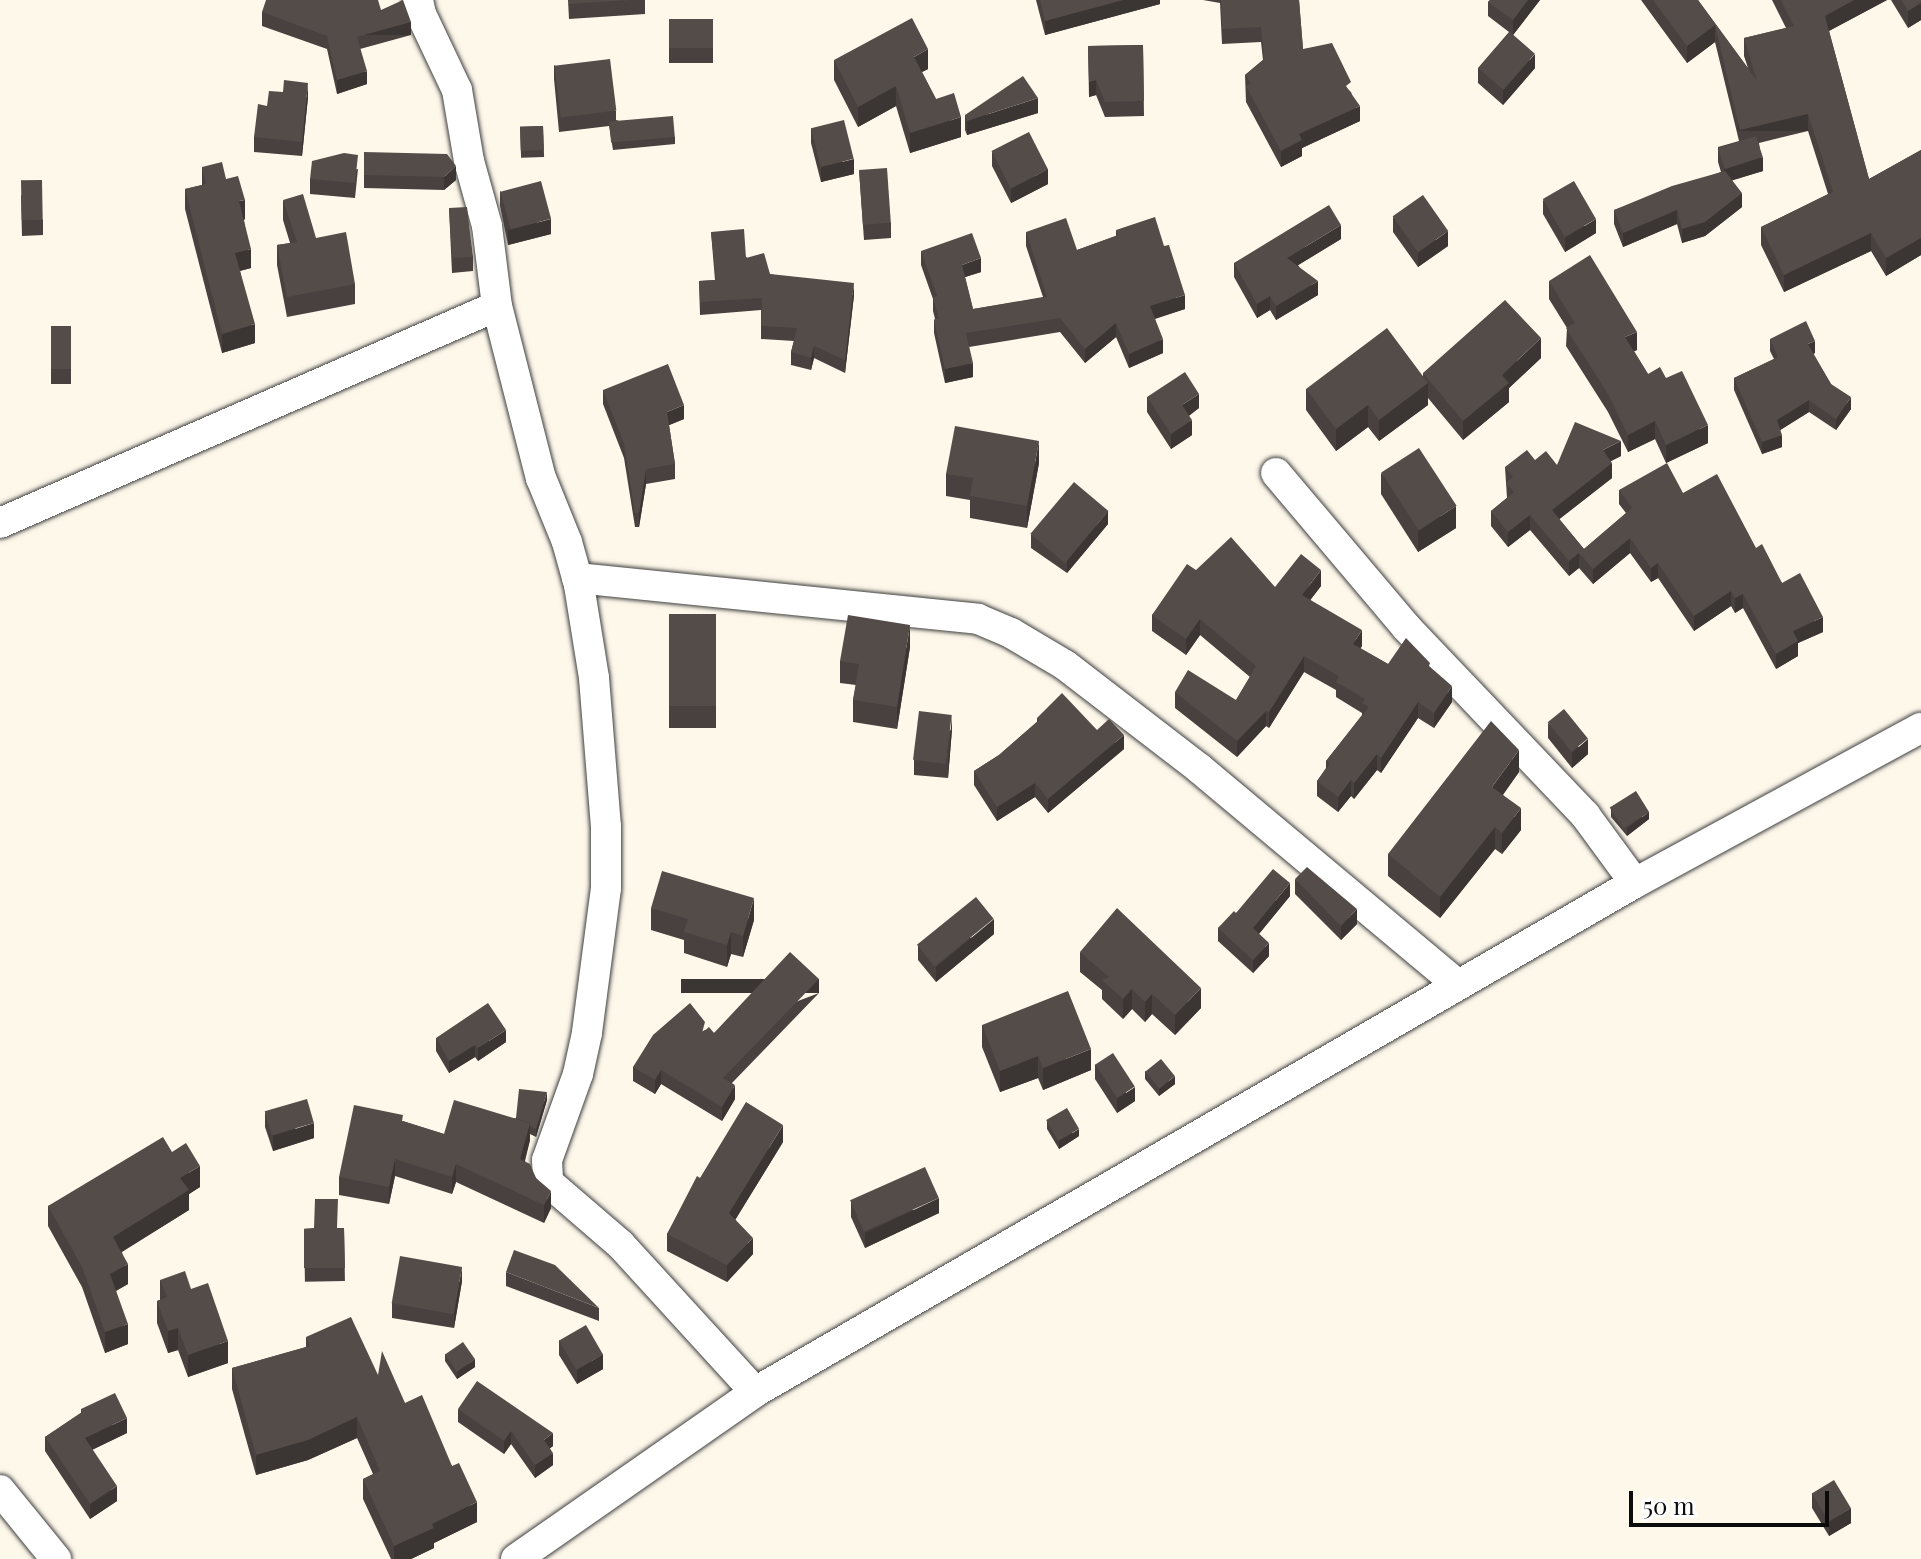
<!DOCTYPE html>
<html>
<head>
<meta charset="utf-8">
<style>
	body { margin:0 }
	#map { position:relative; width:1921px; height:1559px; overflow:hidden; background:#fef8eb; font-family:"Playfair Display",serif }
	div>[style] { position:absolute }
	.roads { filter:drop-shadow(0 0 2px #3f3f3f) drop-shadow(0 0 2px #3f3f3f) }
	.street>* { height:30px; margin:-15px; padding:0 15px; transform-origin:15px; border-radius:15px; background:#fff }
	.wall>* { inset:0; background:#48413f; transform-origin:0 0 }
	.shaded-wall>* { inset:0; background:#3b3533; transform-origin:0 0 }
	.building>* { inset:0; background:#544c49; transform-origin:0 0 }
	span { translate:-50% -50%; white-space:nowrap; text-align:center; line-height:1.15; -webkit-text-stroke:8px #fff; paint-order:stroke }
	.scale { position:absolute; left:1629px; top:1491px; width:200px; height:36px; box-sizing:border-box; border:4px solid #0c0c0c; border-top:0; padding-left:10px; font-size:24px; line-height:28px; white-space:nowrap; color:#0c0c0c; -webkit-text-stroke:6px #fff; paint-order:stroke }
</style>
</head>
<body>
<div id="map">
	<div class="roads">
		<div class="street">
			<i style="left:418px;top:0;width:14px;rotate:78deg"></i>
			<i style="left:421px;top:14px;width:84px;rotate:64.7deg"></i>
			<i style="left:457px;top:90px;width:72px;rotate:80.4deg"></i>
			<i style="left:469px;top:161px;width:67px;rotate:74.5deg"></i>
			<i style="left:487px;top:226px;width:81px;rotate:82.9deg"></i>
			<i style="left:497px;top:306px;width:178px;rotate:75.7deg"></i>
			<i style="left:541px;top:478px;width:69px;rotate:67.9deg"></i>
			<i style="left:567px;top:542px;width:45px;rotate:74.4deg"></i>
			<i style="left:579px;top:585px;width:94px;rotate:80.8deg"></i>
			<i style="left:594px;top:678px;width:148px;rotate:85.4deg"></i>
			<i style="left:606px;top:826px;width:62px;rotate:90deg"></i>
			<i style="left:606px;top:888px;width:146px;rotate:97.5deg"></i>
			<i style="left:587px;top:1033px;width:42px;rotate:102.4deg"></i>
			<i style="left:578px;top:1074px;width:91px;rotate:109.8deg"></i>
			<i style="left:547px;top:1160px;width:22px;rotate:87deg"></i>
			<i style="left:548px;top:1182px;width:96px;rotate:40.8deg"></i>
			<i style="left:621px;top:1245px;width:199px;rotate:47.6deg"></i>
			<i style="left:1276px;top:473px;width:202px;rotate:49.8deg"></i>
			<i style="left:1406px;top:627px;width:260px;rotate:46.4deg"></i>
			<i style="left:1585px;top:815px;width:84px;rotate:53.7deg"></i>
			<i style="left:0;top:523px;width:542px;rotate:-23.59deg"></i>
			<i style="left:577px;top:578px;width:403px;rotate:5.8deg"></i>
			<i style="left:978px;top:619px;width:36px;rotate:23deg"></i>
			<i style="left:1011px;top:633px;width:63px;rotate:30.7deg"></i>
			<i style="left:1065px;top:665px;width:170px;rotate:37.6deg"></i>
			<i style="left:1200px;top:769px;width:336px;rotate:39.9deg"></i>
			<i style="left:0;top:1490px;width:89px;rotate:50.9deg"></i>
			<i style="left:516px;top:1559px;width:292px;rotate:-34.9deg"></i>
			<i style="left:755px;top:1392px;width:1017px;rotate:-30.05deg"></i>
			<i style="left:1635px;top:883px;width:325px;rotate:-28.5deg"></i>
		</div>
	</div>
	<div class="wall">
		<i style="clip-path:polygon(568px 0,645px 0,645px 14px,569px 19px)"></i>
		<i style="clip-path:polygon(1036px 0,1160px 0,1160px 4px,1045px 35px)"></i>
		<i style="clip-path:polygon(1203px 0,1299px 0,1303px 49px,1351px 92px,1360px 121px,1302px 148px,1302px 156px,1281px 167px,1246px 102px,1245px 75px,1263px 60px,1261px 42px,1222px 44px,1220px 3px)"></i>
		<i style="clip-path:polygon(1490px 0,1540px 0,1513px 35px,1535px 68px,1503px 105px,1478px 83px,1478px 68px,1509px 32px,1488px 16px,1488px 2px)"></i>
		<i style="clip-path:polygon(1641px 0,1698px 0,1748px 68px,1744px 56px,1744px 38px,1786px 28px,1772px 0,1887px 0,1829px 31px,1869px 179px,1921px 150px,1921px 255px,1886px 276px,1871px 251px,1784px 292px,1761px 245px,1761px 227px,1828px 194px,1808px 131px,1759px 143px,1763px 171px,1732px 180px,1742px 207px,1705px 236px,1682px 243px,1677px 224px,1623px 247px,1614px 224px,1614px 210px,1721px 172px,1718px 162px,1718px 147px,1739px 141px,1715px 42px,1687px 63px)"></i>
		<i style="clip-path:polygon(1891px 0,1921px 0,1921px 20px,1908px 28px)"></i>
		<i style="clip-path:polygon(381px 10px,411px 35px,360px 49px,367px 84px,337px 94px,327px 49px,262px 26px,262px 12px)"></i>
		<i style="left:713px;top:19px;width:44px;height:44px;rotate:90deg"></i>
		<i style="clip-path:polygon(1143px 45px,1144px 116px,1105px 117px,1096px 95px,1089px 97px,1088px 46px)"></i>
		<i style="clip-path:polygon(834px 60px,928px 69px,922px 72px,936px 99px,961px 137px,910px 153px,896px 106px,858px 127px,834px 80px)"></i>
		<i style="clip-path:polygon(554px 65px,616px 111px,616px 120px,675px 137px,675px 144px,613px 150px,609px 126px,559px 132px,554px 79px)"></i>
		<i style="clip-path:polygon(308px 97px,302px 156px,254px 152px,254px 137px,267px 106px)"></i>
		<i style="clip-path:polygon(1038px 113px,967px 135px,965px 130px,965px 115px)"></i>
		<i style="left:543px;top:126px;width:31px;height:23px;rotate:88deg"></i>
		<i style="clip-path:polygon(811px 128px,854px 174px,821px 182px,811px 143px)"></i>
		<i style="clip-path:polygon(364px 152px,456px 180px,444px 190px,364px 188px)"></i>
		<i style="clip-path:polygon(992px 152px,1048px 184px,1011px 203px,992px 166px)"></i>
		<i style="clip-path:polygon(202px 167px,226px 179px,245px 219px,244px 220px,251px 268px,240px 271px,255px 343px,222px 353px,185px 209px,185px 189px,202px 185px)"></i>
		<i style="clip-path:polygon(358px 169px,355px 198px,310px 194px,310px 179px)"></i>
		<i style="clip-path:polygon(859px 170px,891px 223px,891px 238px,864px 240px)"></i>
		<i style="clip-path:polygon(500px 191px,551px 234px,508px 245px,500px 206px)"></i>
		<i style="clip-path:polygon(21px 195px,43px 220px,43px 235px,22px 236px)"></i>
		<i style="clip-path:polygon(283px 200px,355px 284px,355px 304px,287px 317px,277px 265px,277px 245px,290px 243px,283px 220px)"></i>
		<i style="clip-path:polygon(1543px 200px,1596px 233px,1565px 252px,1543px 214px)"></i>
		<i style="clip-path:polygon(449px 208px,473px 257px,473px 271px,452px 273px)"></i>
		<i style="clip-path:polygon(1393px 217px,1448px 246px,1418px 267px,1393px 232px)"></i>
		<i style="clip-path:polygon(1116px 230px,1185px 309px,1155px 319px,1163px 353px,1129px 368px,1116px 337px,1085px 363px,1060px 332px,969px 347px,973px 377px,945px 383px,934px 333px,934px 320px,935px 319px,933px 311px,933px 299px,921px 265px,921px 251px,981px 272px,965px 277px,973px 309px,1043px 297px,1026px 246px,1026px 232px,1077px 250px,1116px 236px)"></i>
		<i style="clip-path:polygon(711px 232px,770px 274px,854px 295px,845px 373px,814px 358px,811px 370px,791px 365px,791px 352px,794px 341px,761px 339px,761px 310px,700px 315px,699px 281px,715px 280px)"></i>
		<i style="clip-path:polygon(1341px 239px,1298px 265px,1318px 295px,1276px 320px,1270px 310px,1257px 318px,1234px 277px,1234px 263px)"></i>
		<i style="clip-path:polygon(1549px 281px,1637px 350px,1634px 351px,1648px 374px,1666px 378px,1708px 443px,1666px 463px,1655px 439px,1628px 452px,1608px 412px,1566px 346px,1567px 328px,1549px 299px)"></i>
		<i style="left:51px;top:326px;width:20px;height:58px"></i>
		<i style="clip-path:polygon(1770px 339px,1815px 353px,1813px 354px,1831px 384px,1851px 409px,1836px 430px,1809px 412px,1780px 430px,1782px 447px,1762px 454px,1734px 390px,1734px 378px,1774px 359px,1770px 351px)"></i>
		<i style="clip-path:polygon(1541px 358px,1509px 388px,1509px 402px,1463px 440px,1428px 398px,1428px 405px,1379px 441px,1368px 427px,1336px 451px,1306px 410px,1306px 389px,1423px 377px,1423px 373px)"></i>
		<i style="clip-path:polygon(603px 390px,684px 419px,669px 425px,675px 464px,675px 479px,646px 484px,639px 527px,635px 527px,624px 458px,603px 404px)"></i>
		<i style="clip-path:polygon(1147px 397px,1199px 408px,1189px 416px,1192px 435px,1171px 449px,1147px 412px)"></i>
		<i style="clip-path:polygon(1621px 456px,1611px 461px,1612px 478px,1559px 519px,1584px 549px,1626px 513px,1619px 504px,1619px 490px,1683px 493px,1756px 548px,1782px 583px,1823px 632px,1798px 643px,1798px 656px,1776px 669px,1743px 608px,1735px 613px,1731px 606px,1694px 631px,1658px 578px,1651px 582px,1630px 553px,1593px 584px,1579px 568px,1569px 576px,1530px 530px,1508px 547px,1491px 526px,1491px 511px,1507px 498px,1505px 467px,1535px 460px,1557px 465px)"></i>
		<i style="clip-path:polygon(1039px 463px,1027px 528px,970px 518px,970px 500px,946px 496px,946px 474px)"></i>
		<i style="clip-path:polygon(1381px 473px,1456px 528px,1418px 552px,1381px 494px)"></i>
		<i style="clip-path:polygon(1108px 524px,1067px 573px,1031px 548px,1031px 535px)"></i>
		<i style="clip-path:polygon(1196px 570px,1275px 587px,1321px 586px,1310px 600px,1362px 646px,1360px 648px,1388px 664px,1430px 667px,1452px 702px,1434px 728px,1418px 718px,1381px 773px,1377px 770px,1354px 799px,1351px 796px,1338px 812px,1317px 796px,1317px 781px,1326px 768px,1326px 761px,1362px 715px,1362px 713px,1336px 697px,1336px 690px,1304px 672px,1269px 728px,1266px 726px,1237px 757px,1175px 708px,1175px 692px,1236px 700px,1250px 677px,1200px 635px,1186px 655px,1152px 631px,1152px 615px)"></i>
		<i style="left:669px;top:614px;width:47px;height:114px"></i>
		<i style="clip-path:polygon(910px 647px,897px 729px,853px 722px,853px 700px,856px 685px,840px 683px,840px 661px)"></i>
		<i style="clip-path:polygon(1037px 718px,1097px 730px,1124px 749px,1048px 813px,1035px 797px,997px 821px,974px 785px,974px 771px,999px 755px,1037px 722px)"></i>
		<i style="clip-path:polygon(1548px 723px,1588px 754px,1572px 768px,1548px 738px)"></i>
		<i style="clip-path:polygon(952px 729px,948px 778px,914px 775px,914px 760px)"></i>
		<i style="clip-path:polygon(1519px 772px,1503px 795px,1521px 830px,1502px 854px,1495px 849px,1440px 918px,1388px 876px,1388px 854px)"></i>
		<i style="clip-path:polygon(1611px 809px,1649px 819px,1627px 836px,1611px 817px)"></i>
		<i style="clip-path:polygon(1295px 879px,1357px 924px,1341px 940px,1295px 894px)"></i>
		<i style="clip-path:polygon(1290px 896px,1259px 934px,1269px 956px,1253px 973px,1218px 941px,1218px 928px,1236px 913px)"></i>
		<i style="clip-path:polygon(651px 908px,754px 920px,743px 957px,731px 954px,727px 967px,684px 953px,684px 940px,651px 930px)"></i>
		<i style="clip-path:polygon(994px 934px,936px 982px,918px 960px,918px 946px)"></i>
		<i style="clip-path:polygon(1080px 952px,1201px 1008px,1175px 1035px,1152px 1014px,1145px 1022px,1132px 1009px,1123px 1019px,1102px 999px,1102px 990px,1080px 972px)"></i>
		<i style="clip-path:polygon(819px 993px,732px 1083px,735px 1099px,722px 1121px,661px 1084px,655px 1094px,633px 1081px,633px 1067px,705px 1030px,714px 1033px)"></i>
		<i style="clip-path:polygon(982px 1025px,1091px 1070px,1043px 1090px,1038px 1078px,1000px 1092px,982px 1047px)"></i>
		<i style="clip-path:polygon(436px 1038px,506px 1042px,478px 1061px,475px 1057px,449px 1073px,436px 1051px)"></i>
		<i style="clip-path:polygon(1095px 1064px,1135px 1101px,1117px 1113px,1095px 1079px)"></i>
		<i style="clip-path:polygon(1145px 1071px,1175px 1084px,1159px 1096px,1145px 1079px)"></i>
		<i style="clip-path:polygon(547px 1100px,536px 1137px,530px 1134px,530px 1140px,525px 1161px,536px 1178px,551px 1208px,544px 1223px,456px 1182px,452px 1194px,395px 1176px,389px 1204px,339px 1195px,339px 1177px,403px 1121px,444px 1134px,516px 1118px)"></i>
		<i style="clip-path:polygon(265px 1113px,314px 1138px,273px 1151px,265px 1127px)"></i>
		<i style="clip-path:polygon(1047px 1121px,1079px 1136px,1059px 1149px,1047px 1129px)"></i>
		<i style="clip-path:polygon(783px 1142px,735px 1220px,753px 1254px,727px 1282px,667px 1251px,667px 1234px,700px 1178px)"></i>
		<i style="clip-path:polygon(172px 1152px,200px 1187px,189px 1194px,189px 1210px,122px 1252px,128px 1284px,116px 1291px,128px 1344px,105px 1353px,82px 1287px,48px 1226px,48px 1206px)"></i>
		<i style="clip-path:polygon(851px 1202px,939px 1213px,865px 1248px,851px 1217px)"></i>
		<i style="left:344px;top:1228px;width:53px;height:40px;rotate:89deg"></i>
		<i style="clip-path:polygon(506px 1272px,599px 1308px,599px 1321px,506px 1286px)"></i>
		<i style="clip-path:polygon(160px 1280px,191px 1289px,228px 1363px,188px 1377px,178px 1350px,168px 1353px,157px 1323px,157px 1301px,160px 1300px)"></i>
		<i style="clip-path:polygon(462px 1281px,454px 1328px,392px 1318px,392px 1303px)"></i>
		<i style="clip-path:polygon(306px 1337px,378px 1375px,405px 1403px,452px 1466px,477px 1522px,434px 1543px,434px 1548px,411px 1559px,391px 1559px,363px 1499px,363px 1479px,373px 1474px,357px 1438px,308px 1460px,256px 1475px,232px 1389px,232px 1368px,306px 1347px)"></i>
		<i style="clip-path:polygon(559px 1340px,603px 1369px,577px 1384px,559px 1355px)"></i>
		<i style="clip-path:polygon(445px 1354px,475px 1367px,457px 1379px,445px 1361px)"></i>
		<i style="clip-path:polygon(81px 1409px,127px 1433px,92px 1450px,117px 1501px,90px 1519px,45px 1451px,45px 1437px,81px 1413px)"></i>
		<i style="clip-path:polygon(458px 1409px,553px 1446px,550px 1448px,553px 1465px,535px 1478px,511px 1444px,504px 1454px,458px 1422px)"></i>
		<i style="clip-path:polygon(1812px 1493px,1851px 1523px,1829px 1536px,1812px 1508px)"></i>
	</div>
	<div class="shaded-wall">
		<i style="clip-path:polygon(1123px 0,1160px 0,1160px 4px,1045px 35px,1045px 21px)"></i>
		<i style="clip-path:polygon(1528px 0,1540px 0,1513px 35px,1513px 20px)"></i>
		<i style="clip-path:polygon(1854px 0,1887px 0,1825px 33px,1825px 16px)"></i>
		<i style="clip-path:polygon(1921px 3px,1921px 20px,1908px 28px,1908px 11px)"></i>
		<i style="left:411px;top:22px;width:13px;height:56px;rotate:90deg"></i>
		<i style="clip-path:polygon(1715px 25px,1715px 42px,1687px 63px,1687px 46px)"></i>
		<i style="clip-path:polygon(928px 49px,928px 69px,914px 76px,914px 57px)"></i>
		<i style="clip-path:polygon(1535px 54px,1535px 68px,1503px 105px,1503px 90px)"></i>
		<i style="clip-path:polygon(367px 71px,367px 84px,337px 94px,337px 80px)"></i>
		<i style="clip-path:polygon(1096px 80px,1096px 95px,1089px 97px,1089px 82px)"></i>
		<i style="clip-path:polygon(308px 83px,308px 97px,302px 156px,302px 142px)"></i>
		<i style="clip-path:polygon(896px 86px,896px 106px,858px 127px,858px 107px)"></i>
		<i style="clip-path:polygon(1038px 98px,1038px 113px,967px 135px,967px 121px)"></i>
		<i style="clip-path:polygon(1360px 106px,1360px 121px,1302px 148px,1302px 156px,1281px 167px,1281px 151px,1299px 134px)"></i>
		<i style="left:1808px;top:114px;width:17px;height:70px;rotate:90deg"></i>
		<i style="clip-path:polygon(961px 117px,961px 137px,910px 153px,910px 133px)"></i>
		<i style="clip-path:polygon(1763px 157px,1763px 171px,1724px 183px,1724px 168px)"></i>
		<i style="clip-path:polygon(854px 159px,854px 174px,821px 182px,821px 167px)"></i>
		<i style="clip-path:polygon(456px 166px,456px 180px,444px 190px,444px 177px)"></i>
		<i style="clip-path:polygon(1048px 169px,1048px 184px,1011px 203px,1011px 189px)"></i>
		<i style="clip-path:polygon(1742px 193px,1742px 207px,1705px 236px,1682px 243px,1682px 229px)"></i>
		<i style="clip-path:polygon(245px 200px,245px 219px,239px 221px,239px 201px)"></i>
		<i style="clip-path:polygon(1677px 210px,1677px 224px,1623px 247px,1623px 233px)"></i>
		<i style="clip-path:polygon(551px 219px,551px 234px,508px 245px,508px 230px)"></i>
		<i style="clip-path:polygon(1596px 219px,1596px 233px,1565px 252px,1565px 238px)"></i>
		<i style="clip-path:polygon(1341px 225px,1341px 239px,1287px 272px,1287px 258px)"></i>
		<i style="clip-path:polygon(1448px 231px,1448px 246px,1418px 267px,1418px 253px)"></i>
		<i style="clip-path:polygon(1871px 233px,1871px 251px,1784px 292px,1784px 275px)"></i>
		<i style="clip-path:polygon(1921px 238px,1921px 255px,1886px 276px,1886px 258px)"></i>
		<i style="clip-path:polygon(251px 249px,251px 268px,235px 272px,235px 253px)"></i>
		<i style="clip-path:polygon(981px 258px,981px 272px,962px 278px,962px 265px)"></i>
		<i style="clip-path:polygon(1318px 281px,1318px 295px,1276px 320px,1276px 306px)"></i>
		<i style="clip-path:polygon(854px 283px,854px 295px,845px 373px,845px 360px)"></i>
		<i style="clip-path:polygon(1185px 295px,1185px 309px,1150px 320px,1150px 306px)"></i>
		<i style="clip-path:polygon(1270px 296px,1270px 310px,1257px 318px,1257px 304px)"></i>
		<i style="clip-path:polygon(1116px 323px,1116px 337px,1085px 363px,1085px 349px)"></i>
		<i style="clip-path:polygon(255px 324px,255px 343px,222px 353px,222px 334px)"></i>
		<i style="clip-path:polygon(1637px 332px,1637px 350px,1625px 355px,1625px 337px)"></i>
		<i style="clip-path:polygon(1541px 338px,1541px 358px,1509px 388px,1509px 402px,1463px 440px,1463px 421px,1502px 375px)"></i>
		<i style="clip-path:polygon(1163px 339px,1163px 353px,1129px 368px,1129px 354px)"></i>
		<i style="clip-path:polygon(1815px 341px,1815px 353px,1808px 356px,1808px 344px)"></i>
		<i style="clip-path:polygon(814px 346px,814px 358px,811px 370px,811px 358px)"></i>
		<i style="clip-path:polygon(973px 363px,973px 377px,945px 383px,945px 369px)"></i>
		<i style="clip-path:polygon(1428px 383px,1428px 405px,1379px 441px,1379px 420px)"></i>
		<i style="clip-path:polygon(1199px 394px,1199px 408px,1182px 420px,1182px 405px)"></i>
		<i style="clip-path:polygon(1851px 397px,1851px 409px,1836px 430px,1836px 419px)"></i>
		<i style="clip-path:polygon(1809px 400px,1809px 412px,1777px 432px,1777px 420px)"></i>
		<i style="clip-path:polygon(684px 405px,684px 419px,667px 426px,667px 412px)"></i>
		<i style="clip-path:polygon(1368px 405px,1368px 427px,1336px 451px,1336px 429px)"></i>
		<i style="clip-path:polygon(1192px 420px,1192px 435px,1171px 449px,1171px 434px)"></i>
		<i style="clip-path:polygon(1655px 421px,1655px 439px,1628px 452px,1628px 435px)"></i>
		<i style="clip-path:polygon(1708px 425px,1708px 443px,1666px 463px,1666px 445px)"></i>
		<i style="clip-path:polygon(1782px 435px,1782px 447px,1762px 454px,1762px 442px)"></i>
		<i style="clip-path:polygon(1039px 441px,1039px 463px,1027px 528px,1027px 506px)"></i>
		<i style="clip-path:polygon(1621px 441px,1621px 456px,1603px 465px,1603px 450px)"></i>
		<i style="clip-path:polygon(1612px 463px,1612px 478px,1552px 525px,1552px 510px)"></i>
		<i style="clip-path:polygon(646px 469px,646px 484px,639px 527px,639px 513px)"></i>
		<i style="clip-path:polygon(1456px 506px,1456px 528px,1418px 552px,1418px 531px)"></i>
		<i style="clip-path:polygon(1108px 511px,1108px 524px,1067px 573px,1067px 561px)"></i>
		<i style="clip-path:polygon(1530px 515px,1530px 530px,1508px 547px,1508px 532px)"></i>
		<i style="clip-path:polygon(1630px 538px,1630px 553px,1593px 584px,1593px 569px)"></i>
		<i style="clip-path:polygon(1579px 553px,1579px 568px,1569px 576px,1569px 561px)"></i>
		<i style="clip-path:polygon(1658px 563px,1658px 578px,1651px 582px,1651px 568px)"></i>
		<i style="clip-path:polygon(1321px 570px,1321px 586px,1302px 611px,1302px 595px)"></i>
		<i style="clip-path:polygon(1731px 591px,1731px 606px,1694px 631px,1694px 616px)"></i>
		<i style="clip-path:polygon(1743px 594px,1743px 608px,1735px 613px,1735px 598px)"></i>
		<i style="clip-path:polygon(1823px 617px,1823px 632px,1798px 643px,1798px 656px,1776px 669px,1776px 654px,1793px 631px)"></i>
		<i style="clip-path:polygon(1200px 619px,1200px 635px,1186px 655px,1186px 639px)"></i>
		<i style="clip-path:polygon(910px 625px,910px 647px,897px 729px,897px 707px)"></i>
		<i style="clip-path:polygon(1362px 630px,1362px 646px,1353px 660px,1353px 644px)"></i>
		<i style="clip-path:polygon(1304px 656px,1304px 672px,1269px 728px,1269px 712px)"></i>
		<i style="clip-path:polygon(1452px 686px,1452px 702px,1434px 728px,1434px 713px)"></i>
		<i style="clip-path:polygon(1418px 702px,1418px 718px,1381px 773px,1381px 758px)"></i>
		<i style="clip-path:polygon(1266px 711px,1266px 726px,1237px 757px,1237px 741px)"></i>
		<i style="clip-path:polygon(952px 715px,952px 729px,948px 778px,948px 763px)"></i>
		<i style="clip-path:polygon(1124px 735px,1124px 749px,1048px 813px,1048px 799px)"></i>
		<i style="clip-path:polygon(1588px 739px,1588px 754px,1572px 768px,1572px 753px)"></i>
		<i style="clip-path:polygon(1519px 750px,1519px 772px,1492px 809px,1492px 787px)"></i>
		<i style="clip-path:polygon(1377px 754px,1377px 770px,1354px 799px,1354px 783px)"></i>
		<i style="clip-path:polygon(1351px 780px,1351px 796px,1338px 812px,1338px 797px)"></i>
		<i style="clip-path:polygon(1035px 783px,1035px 797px,997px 821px,997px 807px)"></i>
		<i style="clip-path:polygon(1521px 808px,1521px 830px,1502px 854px,1502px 833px)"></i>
		<i style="clip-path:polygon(1649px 812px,1649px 819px,1627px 836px,1627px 828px)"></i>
		<i style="clip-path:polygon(1495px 827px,1495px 849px,1440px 918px,1440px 897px)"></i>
		<i style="clip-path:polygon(1290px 883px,1290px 896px,1253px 941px,1253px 928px)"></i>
		<i style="clip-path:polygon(754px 898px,754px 920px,743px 957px,743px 936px)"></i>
		<i style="clip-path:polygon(1357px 909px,1357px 924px,1341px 940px,1341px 926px)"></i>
		<i style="clip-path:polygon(994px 919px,994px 934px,936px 982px,936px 967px)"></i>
		<i style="clip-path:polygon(731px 932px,731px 954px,727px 967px,727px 945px)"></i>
		<i style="clip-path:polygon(1269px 943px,1269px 956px,1253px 973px,1253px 960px)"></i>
		<i style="left:819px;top:979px;width:14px;height:138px;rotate:90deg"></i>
		<i style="clip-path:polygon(1201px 988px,1201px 1008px,1175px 1035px,1175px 1015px)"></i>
		<i style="clip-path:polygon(1132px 989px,1132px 1009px,1123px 1019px,1123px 999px)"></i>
		<i style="clip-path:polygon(1152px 994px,1152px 1014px,1145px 1022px,1145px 1002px)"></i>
		<i style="clip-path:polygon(506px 1030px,506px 1042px,478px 1061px,478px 1048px)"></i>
		<i style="clip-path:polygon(475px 1045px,475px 1057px,449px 1073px,449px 1061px)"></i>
		<i style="clip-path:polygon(1091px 1049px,1091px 1070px,1043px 1090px,1043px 1068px)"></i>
		<i style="clip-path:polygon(1038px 1056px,1038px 1078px,1000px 1092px,1000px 1071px)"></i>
		<i style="clip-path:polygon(661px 1070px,661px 1084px,655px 1094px,655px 1080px)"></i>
		<i style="clip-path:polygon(1175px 1076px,1175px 1084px,1159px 1096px,1159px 1089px)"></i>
		<i style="clip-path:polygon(735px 1085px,735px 1099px,722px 1121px,722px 1107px)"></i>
		<i style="clip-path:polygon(1135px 1087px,1135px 1101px,1117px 1113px,1117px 1099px)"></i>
		<i style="clip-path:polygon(547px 1092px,547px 1100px,536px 1137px,536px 1129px)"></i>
		<i style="clip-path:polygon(314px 1123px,314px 1138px,273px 1151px,273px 1136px)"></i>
		<i style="clip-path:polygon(530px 1123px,530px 1140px,520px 1177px,520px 1159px)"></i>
		<i style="clip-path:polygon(783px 1125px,783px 1142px,729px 1230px,729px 1213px)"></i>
		<i style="clip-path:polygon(1079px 1129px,1079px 1136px,1059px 1149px,1059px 1141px)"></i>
		<i style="clip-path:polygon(395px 1159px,395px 1176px,389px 1204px,389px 1187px)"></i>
		<i style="clip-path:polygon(456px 1164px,456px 1182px,452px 1194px,452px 1177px)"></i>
		<i style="clip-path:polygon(200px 1166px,200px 1187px,189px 1194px,189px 1210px,113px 1257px,113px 1237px,180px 1178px)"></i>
		<i style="clip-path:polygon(551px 1191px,551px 1208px,544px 1223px,544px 1205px)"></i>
		<i style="clip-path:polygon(939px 1198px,939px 1213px,865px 1248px,865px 1233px)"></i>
		<i style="clip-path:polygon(753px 1238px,753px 1254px,727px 1282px,727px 1265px)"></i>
		<i style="clip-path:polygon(128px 1264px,128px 1284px,110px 1294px,110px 1274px)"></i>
		<i style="clip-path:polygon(462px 1267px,462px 1281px,454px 1328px,454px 1314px)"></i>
		<i style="clip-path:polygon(128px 1324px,128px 1344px,105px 1353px,105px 1332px)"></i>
		<i style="clip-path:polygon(178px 1328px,178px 1350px,168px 1353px,168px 1331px)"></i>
		<i style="clip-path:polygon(228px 1341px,228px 1363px,188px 1377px,188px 1355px)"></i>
		<i style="clip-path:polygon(603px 1354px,603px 1369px,577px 1384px,577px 1370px)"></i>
		<i style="clip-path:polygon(475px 1359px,475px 1367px,457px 1379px,457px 1371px)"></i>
		<i style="clip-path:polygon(357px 1417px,357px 1438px,308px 1460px,256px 1475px,256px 1455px)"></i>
		<i style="clip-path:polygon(127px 1418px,127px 1433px,85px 1453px,85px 1438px)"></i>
		<i style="clip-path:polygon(511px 1431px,511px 1444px,504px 1454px,504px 1441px)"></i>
		<i style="clip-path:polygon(553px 1433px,553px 1446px,544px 1453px,544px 1440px)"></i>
		<i style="clip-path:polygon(553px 1453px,553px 1465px,535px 1478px,535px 1465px)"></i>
		<i style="clip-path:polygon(117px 1486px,117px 1501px,90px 1519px,90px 1504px)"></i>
		<i style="clip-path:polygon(477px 1502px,477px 1522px,434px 1543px,434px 1548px,411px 1559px,394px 1559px,394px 1546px,432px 1524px)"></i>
		<i style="clip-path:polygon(1851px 1508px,1851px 1523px,1829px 1536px,1829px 1521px)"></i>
	</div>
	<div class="building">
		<i style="clip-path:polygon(266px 0,378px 0,381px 10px,403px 0,411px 22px,357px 37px,367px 71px,337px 80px,327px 36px,262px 12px)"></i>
		<i style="clip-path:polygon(569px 0,631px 0,569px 4px)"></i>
		<i style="clip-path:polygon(1040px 0,1123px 0,1045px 21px)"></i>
		<i style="clip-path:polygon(1221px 0,1299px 0,1303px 49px,1332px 43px,1351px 82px,1346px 86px,1360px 106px,1299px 134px,1302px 140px,1281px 151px,1246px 86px,1251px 83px,1245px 75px,1264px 59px,1261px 27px,1222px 29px)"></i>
		<i style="clip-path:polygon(1490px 0,1528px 0,1513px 20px,1488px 2px)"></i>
		<i style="clip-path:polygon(1653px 0,1698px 0,1757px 81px,1744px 38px,1794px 26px,1781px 0,1854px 0,1825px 16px,1869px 179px,1921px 150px,1921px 238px,1886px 258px,1871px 233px,1784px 275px,1761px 227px,1833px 192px,1808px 114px,1740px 130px,1715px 25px,1687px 46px)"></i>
		<i style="clip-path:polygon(1901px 0,1921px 0,1921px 3px,1908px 11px)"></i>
		<i style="clip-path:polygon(912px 18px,928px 49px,914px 57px,936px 99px,954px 93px,961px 117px,910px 133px,896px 86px,858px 107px,834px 60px)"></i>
		<i style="left:713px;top:19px;width:29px;height:44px;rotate:90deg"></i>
		<i style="left:1510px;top:32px;width:33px;height:48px;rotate:41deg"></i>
		<i style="clip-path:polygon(1143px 45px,1144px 101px,1105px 102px,1096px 80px,1089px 82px,1088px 46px)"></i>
		<i style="left:610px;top:59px;width:52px;height:56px;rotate:83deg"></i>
		<i style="clip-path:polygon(1023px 76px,1038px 98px,967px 121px,965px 115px)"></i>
		<i style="clip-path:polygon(284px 80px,308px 83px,302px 142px,254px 137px,258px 104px,267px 106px,269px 91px,283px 92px)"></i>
		<i style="left:673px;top:116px;width:21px;height:64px;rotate:85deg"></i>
		<i style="left:844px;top:120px;width:40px;height:34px;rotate:76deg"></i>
		<i style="left:543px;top:126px;width:24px;height:23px;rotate:88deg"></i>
		<i style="left:1029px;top:132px;width:42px;height:42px;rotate:63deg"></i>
		<i style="left:1756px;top:136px;width:22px;height:40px;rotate:72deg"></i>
		<i style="clip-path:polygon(364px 152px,447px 154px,456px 166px,444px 177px,364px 175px)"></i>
		<i style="clip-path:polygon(344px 153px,358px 155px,355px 183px,310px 179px,312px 161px)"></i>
		<i style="clip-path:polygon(222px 162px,226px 179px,238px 176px,245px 200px,239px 201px,251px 249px,235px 253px,255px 324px,222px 334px,185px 189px,206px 184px,202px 167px)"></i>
		<i style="left:887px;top:168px;width:55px;height:28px;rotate:86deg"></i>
		<i style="clip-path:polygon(1725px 171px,1742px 193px,1705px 222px,1682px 229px,1677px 210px,1623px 233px,1614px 210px,1672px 186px)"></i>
		<i style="left:42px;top:180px;width:40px;height:21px;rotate:89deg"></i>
		<i style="left:541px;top:181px;width:39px;height:42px;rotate:75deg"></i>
		<i style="left:1574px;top:181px;width:44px;height:36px;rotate:60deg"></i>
		<i style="clip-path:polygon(303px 194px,316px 238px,346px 232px,355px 284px,287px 297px,277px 245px,297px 242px,283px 200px)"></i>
		<i style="left:1423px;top:195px;width:44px;height:37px;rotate:55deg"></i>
		<i style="clip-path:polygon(1329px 205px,1341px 225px,1287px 258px,1318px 281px,1276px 306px,1270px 296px,1257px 304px,1234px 263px)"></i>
		<i style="clip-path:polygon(467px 207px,473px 257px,452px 258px,449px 208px)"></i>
		<i style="clip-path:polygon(1155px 217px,1164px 246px,1169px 245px,1185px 295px,1150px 306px,1163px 339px,1129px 354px,1116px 323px,1085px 349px,1060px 318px,966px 333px,973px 363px,945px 369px,934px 320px,939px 318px,933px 297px,937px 296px,921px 251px,972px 233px,981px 258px,962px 265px,973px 309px,1047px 297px,1026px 232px,1066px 218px,1077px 250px,1118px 235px,1116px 230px)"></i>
		<i style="clip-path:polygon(744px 229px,746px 258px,764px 253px,770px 274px,854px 283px,845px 360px,814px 346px,811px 358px,791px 352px,797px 328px,761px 326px,762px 298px,700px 302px,699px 281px,716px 280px,711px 232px)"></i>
		<i style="clip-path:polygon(1590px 255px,1637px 332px,1625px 337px,1648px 374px,1660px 367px,1666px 378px,1682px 371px,1708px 425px,1666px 445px,1655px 421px,1628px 435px,1608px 394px,1566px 328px,1575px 323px,1549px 281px)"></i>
		<i style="clip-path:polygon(1505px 300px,1541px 338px,1502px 375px,1509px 383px,1463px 421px,1423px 373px)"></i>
		<i style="clip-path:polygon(1806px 321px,1815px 341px,1808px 344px,1831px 384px,1851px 397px,1836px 419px,1809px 400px,1777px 420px,1782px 435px,1762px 442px,1734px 378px,1778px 357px,1770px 339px)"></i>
		<i style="left:51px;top:326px;width:20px;height:43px"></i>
		<i style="clip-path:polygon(1387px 328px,1428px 383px,1379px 420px,1368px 405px,1336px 429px,1306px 389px)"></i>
		<i style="clip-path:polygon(668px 364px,684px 405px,667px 412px,675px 464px,646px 469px,639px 513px,635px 513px,624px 444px,603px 390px)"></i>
		<i style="clip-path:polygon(1185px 372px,1199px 394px,1182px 405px,1192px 420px,1171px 434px,1147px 397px)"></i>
		<i style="clip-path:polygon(1575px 422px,1621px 441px,1603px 450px,1612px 463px,1552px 510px,1584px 549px,1632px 508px,1619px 490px,1667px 463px,1683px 493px,1717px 474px,1756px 548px,1762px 544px,1782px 583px,1800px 573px,1823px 617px,1793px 631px,1798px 641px,1776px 654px,1743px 594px,1735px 598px,1731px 591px,1694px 616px,1658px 563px,1651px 568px,1630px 538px,1593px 569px,1579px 553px,1569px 561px,1530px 515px,1508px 532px,1491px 511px,1514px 492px,1506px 483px,1513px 477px,1505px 467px,1527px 450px,1535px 460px,1546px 451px,1557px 465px)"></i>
		<i style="clip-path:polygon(955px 426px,1039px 441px,1027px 506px,970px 496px,973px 478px,946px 474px)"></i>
		<i style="left:1419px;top:448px;width:69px;height:45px;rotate:57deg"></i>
		<i style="left:1074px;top:482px;width:45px;height:68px;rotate:40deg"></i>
		<i style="clip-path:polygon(1231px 537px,1275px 587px,1301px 554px,1321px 570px,1302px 595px,1362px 630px,1353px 644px,1388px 664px,1406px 638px,1430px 663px,1429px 666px,1452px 686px,1434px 713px,1418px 702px,1381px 758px,1377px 754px,1354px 783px,1351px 780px,1338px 797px,1317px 781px,1330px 764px,1326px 761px,1369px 707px,1362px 703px,1365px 699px,1336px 682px,1339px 676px,1304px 656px,1269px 712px,1266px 711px,1237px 741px,1175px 692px,1188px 670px,1236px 700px,1256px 666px,1200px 619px,1186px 639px,1152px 615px,1187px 564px,1196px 570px)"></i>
		<i style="left:669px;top:614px;width:47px;height:92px"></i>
		<i style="clip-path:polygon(848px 615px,910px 625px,897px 707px,853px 700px,859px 664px,840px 661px)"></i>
		<i style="clip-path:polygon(1062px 693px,1097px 730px,1109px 719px,1124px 735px,1048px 799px,1035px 783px,997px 807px,974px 771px,999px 755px,1039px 720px,1037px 718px)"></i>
		<i style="left:1564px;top:709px;width:38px;height:21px;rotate:51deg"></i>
		<i style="left:919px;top:711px;width:33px;height:49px;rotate:7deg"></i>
		<i style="clip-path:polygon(1491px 721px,1519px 750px,1492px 787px,1521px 808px,1502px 833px,1495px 827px,1440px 897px,1388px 854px)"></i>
		<i style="left:1636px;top:791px;width:25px;height:31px;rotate:58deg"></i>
		<i style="clip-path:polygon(1307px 867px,1357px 909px,1341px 926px,1295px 879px)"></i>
		<i style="clip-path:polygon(1273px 869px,1290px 883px,1253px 928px,1269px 943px,1253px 960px,1218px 928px,1234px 911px,1236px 913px)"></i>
		<i style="clip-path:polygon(662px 871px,754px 898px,743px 936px,731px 932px,727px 945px,684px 932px,688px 919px,651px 908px)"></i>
		<i style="left:976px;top:897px;width:28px;height:76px;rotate:51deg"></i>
		<i style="clip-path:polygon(1117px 908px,1201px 988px,1175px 1015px,1152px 994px,1145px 1002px,1132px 989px,1123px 999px,1102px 980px,1109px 977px,1080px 952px)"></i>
		<i style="clip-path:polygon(790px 952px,819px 979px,723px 1078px,735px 1085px,722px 1107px,661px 1070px,655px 1080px,633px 1067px,653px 1035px,690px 1003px,705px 1022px,702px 1033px,709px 1027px,714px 1033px)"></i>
		<i style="clip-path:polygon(1068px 991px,1091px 1049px,1043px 1068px,1038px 1056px,1000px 1071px,982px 1025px)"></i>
		<i style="clip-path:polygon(488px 1003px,506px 1030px,478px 1048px,475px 1045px,449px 1061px,436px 1038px)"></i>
		<i style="left:1113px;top:1053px;width:40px;height:21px;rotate:57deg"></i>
		<i style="left:1161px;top:1059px;width:22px;height:20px;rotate:51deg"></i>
		<i style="clip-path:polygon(519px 1089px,547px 1092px,536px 1129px,530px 1126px,530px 1123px,516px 1118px)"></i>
		<i style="left:307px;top:1099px;width:25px;height:44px;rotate:74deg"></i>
		<i style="clip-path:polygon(454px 1100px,530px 1123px,520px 1159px,530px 1164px,536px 1178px,551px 1191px,544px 1205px,456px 1164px,452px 1177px,395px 1159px,389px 1187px,339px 1177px,354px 1105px,403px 1115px,402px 1121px,444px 1134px)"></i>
		<i style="clip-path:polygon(746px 1102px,783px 1125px,729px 1213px,753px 1238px,727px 1265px,667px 1234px,697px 1176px,700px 1178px)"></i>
		<i style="left:1067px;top:1108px;width:24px;height:24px;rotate:60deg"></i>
		<i style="clip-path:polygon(163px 1137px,172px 1152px,186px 1143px,200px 1166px,180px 1178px,189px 1190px,113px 1237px,128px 1264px,110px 1274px,128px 1324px,105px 1332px,82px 1267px,48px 1206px)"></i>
		<i style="left:925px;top:1167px;width:34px;height:82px;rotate:66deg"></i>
		<i style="clip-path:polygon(315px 1199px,338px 1199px,337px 1228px,344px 1228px,345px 1268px,304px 1268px,304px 1229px,314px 1228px)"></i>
		<i style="clip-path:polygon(514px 1250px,555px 1265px,599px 1308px,506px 1272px)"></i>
		<i style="left:400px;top:1256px;width:63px;height:48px;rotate:10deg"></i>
		<i style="clip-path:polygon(185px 1271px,191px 1289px,208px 1283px,228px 1341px,188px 1355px,178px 1328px,168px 1331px,157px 1301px,167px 1297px,160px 1280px)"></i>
		<i style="clip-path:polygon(351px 1317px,378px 1375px,382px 1351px,405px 1403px,422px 1395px,452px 1466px,459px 1463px,477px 1502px,432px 1524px,434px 1528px,394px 1546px,363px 1479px,380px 1471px,357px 1417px,308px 1440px,256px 1455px,232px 1368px,310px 1346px,306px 1337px)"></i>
		<i style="left:586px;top:1325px;width:34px;height:31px;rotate:60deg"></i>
		<i style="left:463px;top:1342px;width:21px;height:22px;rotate:55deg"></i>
		<i style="clip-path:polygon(477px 1381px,553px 1433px,544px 1440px,553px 1453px,535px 1465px,511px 1431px,504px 1441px,458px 1409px)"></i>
		<i style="clip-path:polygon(115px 1393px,127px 1418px,85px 1438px,117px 1486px,90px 1504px,45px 1437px,82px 1412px,81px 1409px)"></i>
		<i style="left:1834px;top:1480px;width:33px;height:26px;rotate:59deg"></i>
	</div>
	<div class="scale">50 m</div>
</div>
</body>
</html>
